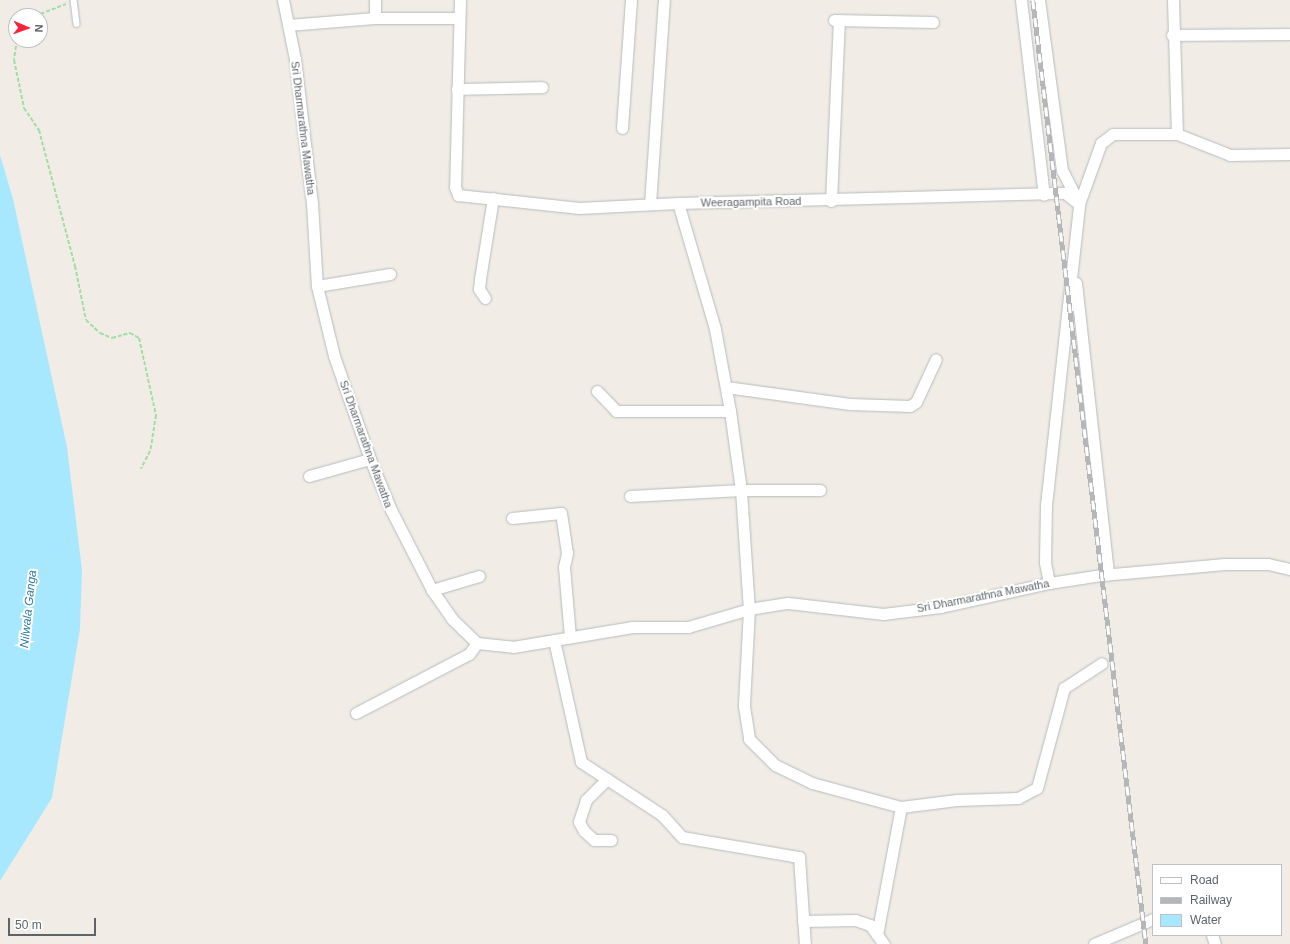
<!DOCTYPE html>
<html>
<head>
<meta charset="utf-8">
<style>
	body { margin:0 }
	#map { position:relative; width:1290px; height:944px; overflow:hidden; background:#f1ede6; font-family:Arial,sans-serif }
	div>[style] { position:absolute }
	.water>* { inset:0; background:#a8e8ff }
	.path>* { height:2px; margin-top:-1px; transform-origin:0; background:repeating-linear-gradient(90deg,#a2dda7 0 4px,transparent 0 6px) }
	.roads { filter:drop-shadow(0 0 1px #b6babe) drop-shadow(0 0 1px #b6babe) }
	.service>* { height:5.5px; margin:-2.75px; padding:0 2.75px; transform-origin:2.75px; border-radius:2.75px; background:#fff }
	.minor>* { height:11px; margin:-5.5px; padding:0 5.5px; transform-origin:5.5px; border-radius:5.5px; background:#fff }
	.rail>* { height:4.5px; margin-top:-2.25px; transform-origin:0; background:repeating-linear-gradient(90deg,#fff 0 9px,#b5b6b7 0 18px); box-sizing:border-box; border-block:1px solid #b5b6b7 }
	span { translate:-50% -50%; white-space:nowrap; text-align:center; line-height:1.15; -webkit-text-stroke:4px #fff; paint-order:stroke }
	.street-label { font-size:11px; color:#5d6468 }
	.water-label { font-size:12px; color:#337b9f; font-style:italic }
	.legend { position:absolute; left:1152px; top:864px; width:130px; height:72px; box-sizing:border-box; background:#fff; border:1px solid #bec1c3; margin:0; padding:5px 7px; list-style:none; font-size:12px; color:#5d6468 }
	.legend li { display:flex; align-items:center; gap:8px; height:20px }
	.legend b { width:20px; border:1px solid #bec1c3 }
	.north { position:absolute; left:8px; top:8px; width:40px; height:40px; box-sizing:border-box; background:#fff; border:1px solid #bec1c3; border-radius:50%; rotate:92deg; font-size:11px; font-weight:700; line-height:16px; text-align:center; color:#5d6468 }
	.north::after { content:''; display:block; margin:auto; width:14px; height:18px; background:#f82439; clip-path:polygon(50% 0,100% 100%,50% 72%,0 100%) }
	.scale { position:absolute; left:8px; top:918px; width:88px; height:18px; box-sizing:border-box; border:2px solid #5d6468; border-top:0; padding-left:5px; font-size:12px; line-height:14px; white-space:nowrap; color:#5d6468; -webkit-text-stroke:3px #fff; paint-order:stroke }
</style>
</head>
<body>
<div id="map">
	<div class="water">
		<i style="clip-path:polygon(0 155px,13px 199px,67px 447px,82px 570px,80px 629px,52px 798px,0 881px)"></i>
	</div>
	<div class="path">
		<i style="left:35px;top:16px;width:33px;rotate:-21deg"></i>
		<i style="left:17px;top:40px;width:20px;rotate:99deg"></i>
		<i style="left:14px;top:60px;width:49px;rotate:78.2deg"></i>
		<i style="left:24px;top:108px;width:27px;rotate:56deg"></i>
		<i style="left:39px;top:130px;width:141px;rotate:75.2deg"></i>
		<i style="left:75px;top:266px;width:55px;rotate:78.5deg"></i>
		<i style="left:86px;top:320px;width:19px;rotate:43deg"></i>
		<i style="left:100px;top:333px;width:13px;rotate:23deg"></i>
		<i style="left:112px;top:338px;width:19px;rotate:-16deg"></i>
		<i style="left:130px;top:333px;width:10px;rotate:29deg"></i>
		<i style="left:139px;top:338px;width:79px;rotate:77.6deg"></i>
		<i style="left:156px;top:415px;width:36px;rotate:99deg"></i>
		<i style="left:150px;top:451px;width:20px;rotate:117deg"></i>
	</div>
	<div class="roads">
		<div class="service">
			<i style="left:74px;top:0;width:24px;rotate:83deg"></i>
		</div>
		<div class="minor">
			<i style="left:283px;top:0;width:60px;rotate:78.5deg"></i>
			<i style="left:295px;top:59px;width:145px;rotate:83.3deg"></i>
			<i style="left:312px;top:203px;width:83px;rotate:86.6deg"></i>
			<i style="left:317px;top:286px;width:72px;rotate:76.3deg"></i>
			<i style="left:334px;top:356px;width:109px;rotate:70.7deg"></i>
			<i style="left:370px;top:459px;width:55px;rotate:67.6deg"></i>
			<i style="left:391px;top:510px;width:90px;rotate:62.9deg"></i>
			<i style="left:432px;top:590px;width:35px;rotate:55deg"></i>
			<i style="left:452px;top:619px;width:35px;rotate:44deg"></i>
			<i style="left:477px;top:643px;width:36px;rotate:6deg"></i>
			<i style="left:513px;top:647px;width:121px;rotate:-9.5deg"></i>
			<i style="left:632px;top:627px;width:56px"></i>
			<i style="left:688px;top:627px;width:64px;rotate:-16.4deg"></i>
			<i style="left:749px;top:609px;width:39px;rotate:-9deg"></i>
			<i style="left:788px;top:603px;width:96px;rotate:6.6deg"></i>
			<i style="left:883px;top:614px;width:58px;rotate:-6.9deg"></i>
			<i style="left:941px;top:607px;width:111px;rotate:-12.5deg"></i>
			<i style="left:1049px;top:583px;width:54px;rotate:-8.6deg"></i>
			<i style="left:1102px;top:575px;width:123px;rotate:-5.1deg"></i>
			<i style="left:1225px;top:564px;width:43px"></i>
			<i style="left:1268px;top:564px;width:23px;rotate:13deg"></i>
			<i style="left:460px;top:0;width:187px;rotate:91.5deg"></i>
			<i style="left:455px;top:187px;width:9px;rotate:69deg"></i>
			<i style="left:458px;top:195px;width:122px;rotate:6.1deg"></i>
			<i style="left:579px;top:208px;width:99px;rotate:-2.9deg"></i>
			<i style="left:678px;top:203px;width:387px;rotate:-1.5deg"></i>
			<i style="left:1065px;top:193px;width:18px;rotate:38deg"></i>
			<i style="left:1021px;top:0;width:196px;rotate:83.3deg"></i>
			<i style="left:1039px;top:0;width:172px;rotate:82.3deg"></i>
			<i style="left:1062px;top:170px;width:34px;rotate:63deg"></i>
			<i style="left:1173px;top:0;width:134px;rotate:88.3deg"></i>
			<i style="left:375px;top:18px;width:18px;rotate:-90deg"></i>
			<i style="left:834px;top:20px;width:99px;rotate:1.2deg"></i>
			<i style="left:288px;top:25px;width:87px;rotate:-4.6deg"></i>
			<i style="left:375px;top:18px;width:84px"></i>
			<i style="left:1172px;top:35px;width:118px;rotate:-0.5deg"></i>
			<i style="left:457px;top:89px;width:85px;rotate:-1.3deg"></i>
			<i style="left:622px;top:128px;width:128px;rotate:-86deg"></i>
			<i style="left:831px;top:201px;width:181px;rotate:-87.5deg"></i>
			<i style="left:678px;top:203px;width:131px;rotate:73.6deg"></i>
			<i style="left:715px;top:329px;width:83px;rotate:79.6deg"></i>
			<i style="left:730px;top:411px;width:80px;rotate:82.1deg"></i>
			<i style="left:741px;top:490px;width:119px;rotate:86.2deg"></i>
			<i style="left:749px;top:609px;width:97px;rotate:93deg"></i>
			<i style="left:744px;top:706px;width:33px;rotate:81deg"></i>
			<i style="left:749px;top:739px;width:37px;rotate:45deg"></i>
			<i style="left:775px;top:765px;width:41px;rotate:25.9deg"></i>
			<i style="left:812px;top:783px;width:92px;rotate:15.1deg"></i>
			<i style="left:901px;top:807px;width:56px;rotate:-7.1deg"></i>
			<i style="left:957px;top:800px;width:61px;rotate:-1.9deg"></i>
			<i style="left:1018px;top:798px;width:21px;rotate:-28deg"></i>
			<i style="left:1037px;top:788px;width:104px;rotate:-74.9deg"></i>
			<i style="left:1064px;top:688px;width:45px;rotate:-33.3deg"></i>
			<i style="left:650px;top:204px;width:204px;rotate:-86.1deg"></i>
			<i style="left:1076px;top:283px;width:293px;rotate:83.7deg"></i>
			<i style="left:317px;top:286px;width:74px;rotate:-9.3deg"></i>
			<i style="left:485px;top:298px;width:11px;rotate:-124deg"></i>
			<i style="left:479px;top:289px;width:10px;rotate:-84deg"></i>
			<i style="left:480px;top:279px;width:82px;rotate:-80.9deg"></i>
			<i style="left:726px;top:387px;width:125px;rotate:7.8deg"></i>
			<i style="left:850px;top:404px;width:60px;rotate:1.9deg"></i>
			<i style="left:910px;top:406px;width:7px;rotate:-34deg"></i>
			<i style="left:916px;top:402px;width:47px;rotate:-65.1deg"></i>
			<i style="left:597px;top:391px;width:28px;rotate:46deg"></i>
			<i style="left:616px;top:411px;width:114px"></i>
			<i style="left:309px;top:476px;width:63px;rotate:-15.6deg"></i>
			<i style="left:630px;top:496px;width:111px;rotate:-3.1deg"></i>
			<i style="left:741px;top:490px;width:79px"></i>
			<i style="left:512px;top:518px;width:49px;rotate:-5.8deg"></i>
			<i style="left:561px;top:513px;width:40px;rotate:81.5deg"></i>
			<i style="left:567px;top:553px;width:14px;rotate:102deg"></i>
			<i style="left:564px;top:567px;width:70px;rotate:85.1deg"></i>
			<i style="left:1049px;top:583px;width:21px;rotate:-101deg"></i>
			<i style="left:1045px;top:562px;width:57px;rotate:-89deg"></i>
			<i style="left:1046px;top:505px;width:303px;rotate:-83.7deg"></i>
			<i style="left:1079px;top:204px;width:65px;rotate:-70.2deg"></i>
			<i style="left:1101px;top:143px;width:15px;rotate:-37deg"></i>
			<i style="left:1113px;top:134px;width:64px"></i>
			<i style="left:1177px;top:134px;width:57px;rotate:21.6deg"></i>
			<i style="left:1230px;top:155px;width:60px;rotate:-1deg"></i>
			<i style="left:432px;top:590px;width:49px;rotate:-16.6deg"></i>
			<i style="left:554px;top:640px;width:125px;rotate:77.5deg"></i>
			<i style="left:581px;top:762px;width:97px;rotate:33.2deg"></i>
			<i style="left:662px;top:815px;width:30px;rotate:48deg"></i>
			<i style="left:682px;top:837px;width:119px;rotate:9.7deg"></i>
			<i style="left:799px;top:857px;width:87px;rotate:86.1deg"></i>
			<i style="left:356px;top:713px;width:127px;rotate:-27.6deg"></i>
			<i style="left:469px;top:654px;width:14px;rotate:-54deg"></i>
			<i style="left:607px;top:779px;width:30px;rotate:135deg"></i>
			<i style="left:586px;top:800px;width:23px;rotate:108deg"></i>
			<i style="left:579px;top:822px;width:10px;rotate:61deg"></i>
			<i style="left:584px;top:831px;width:13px;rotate:42deg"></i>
			<i style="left:594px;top:840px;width:17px"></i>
			<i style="left:803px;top:921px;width:52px;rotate:-1.1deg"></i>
			<i style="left:855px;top:920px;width:16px;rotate:18deg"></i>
			<i style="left:870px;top:925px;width:24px;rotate:54deg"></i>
			<i style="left:877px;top:935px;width:130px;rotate:-79.4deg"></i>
			<i style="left:1212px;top:935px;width:9px;rotate:72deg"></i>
			<i style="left:1094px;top:944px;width:64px;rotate:-23deg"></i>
		</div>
	</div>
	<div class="rail">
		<i style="left:1033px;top:0;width:951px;rotate:83.17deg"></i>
	</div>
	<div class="street-label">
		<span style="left:303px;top:128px;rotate:83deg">Sri Dharmarathna Mawatha</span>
		<span style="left:751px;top:202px;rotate:-1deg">Weeragampita Road</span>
		<span style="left:366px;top:444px;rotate:70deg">Sri Dharmarathna Mawatha</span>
		<span style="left:983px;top:596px;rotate:-11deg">Sri Dharmarathna Mawatha</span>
	</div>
	<div class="water-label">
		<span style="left:29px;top:609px;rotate:-84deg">Nilwala Ganga</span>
	</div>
	<ul class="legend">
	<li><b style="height:5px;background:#fff"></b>Road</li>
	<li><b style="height:5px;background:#b5b6b7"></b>Railway</li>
	<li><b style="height:11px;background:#a8e8ff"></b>Water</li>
	</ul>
	<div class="north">N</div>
	<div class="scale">50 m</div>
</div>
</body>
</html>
